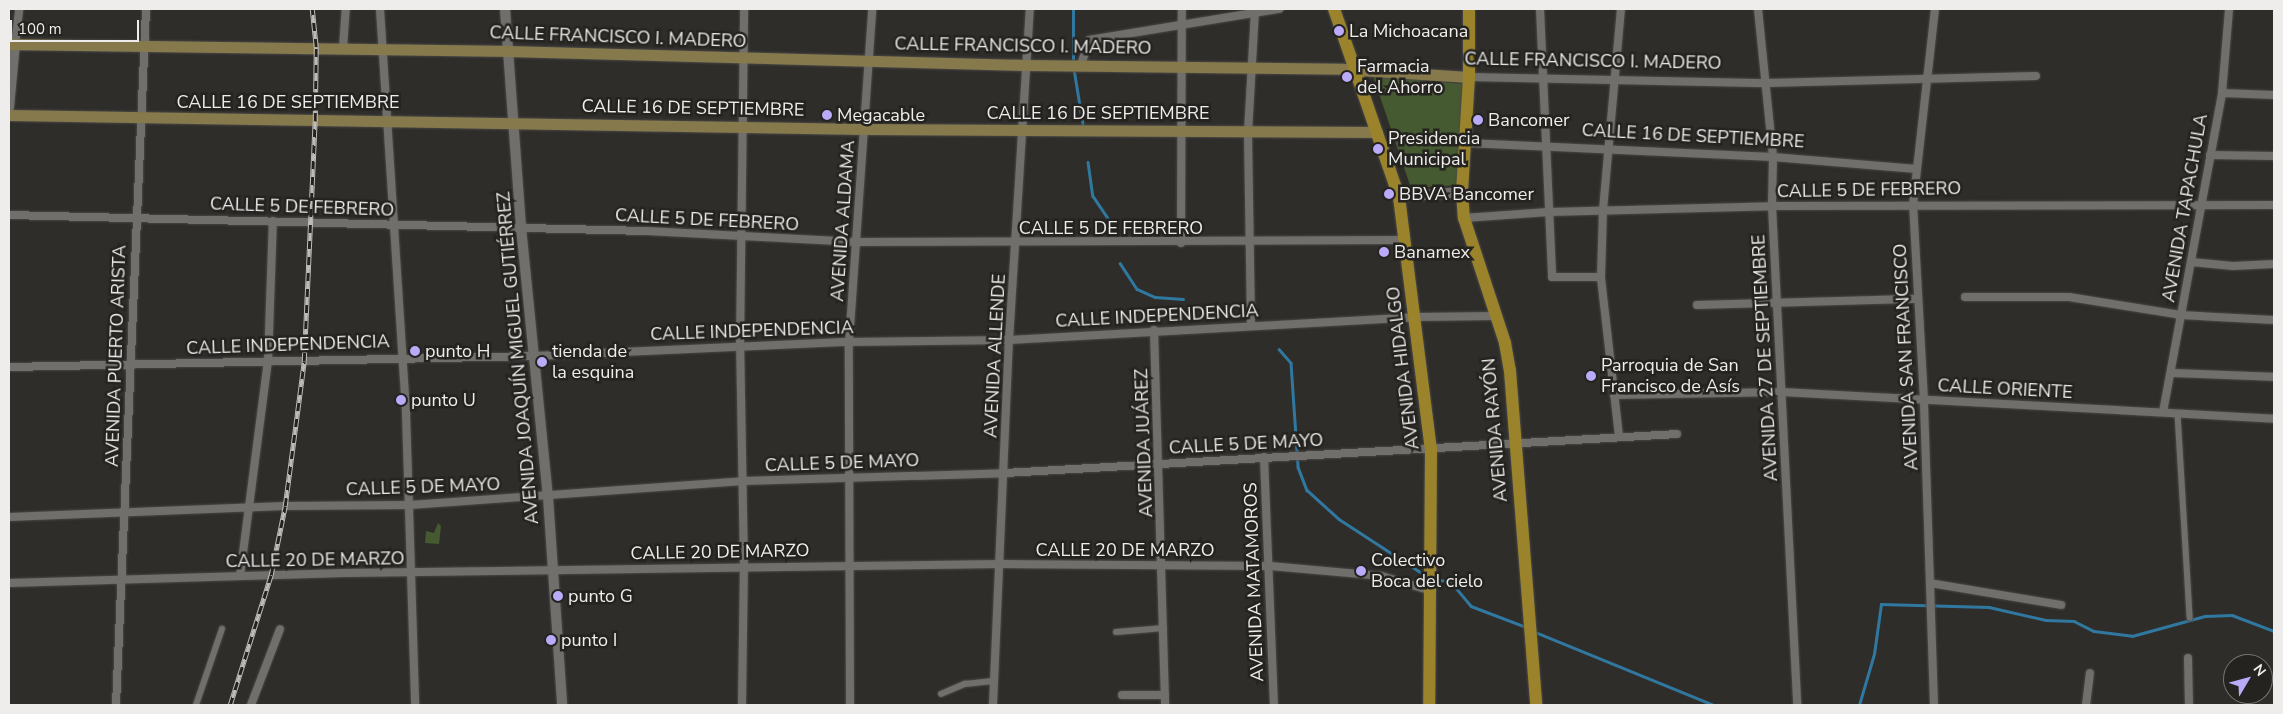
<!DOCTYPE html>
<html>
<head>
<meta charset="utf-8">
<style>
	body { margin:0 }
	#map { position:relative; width:2283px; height:714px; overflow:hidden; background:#2e2d2a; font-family:"Nunito Sans",sans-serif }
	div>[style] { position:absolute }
	.green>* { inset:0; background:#465a31 }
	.stream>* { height:2.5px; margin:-1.25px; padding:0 1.25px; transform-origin:1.25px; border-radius:1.25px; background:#3078a0 }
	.roads { filter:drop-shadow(0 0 1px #4a4947) drop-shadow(0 0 1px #4a4947) }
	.pedestrian>* { height:5.5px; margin:-2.75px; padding:0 2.75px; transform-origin:2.75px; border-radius:2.75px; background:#716f6c }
	.minor>* { height:8px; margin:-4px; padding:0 4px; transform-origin:4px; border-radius:4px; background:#716f6c }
	.tertiary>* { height:10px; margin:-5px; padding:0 5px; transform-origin:5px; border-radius:5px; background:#716f6c }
	.secondary>* { height:11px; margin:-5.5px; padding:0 5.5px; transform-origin:5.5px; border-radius:5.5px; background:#86794c }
	.primary>* { height:12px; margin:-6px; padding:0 6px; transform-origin:6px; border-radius:6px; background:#9a832b }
	.rail>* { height:4.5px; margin-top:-2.25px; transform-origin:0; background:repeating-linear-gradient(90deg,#242320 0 8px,#bdbcb9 0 16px); box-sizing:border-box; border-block:1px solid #bdbcb9 }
	.dots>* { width:14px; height:14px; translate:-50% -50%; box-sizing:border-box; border:2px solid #242320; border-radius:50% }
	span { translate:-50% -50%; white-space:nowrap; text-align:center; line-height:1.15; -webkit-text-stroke:5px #242320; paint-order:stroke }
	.poi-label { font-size:18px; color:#eeedeb }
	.left { translate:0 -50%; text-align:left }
	.street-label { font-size:18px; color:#eeedeb }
	.frame { position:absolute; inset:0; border:10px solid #eeedeb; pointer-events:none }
	.north { position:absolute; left:2223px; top:654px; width:50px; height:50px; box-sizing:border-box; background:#242320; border:1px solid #757471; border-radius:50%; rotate:53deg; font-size:14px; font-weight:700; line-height:20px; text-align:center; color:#eeedeb }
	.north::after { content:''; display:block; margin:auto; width:18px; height:22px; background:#baaaf7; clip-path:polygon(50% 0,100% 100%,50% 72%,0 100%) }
	.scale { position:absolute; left:10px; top:20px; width:129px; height:22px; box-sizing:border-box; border:2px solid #eeedeb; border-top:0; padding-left:6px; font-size:15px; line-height:18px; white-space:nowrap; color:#eeedeb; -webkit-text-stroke:4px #242320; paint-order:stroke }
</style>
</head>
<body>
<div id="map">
	<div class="green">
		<i style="clip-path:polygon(1373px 76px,1465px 84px,1459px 185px,1411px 188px)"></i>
		<i style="clip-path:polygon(438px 523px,441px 526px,439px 544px,425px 543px,426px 531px,434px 533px)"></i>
	</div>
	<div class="stream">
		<i style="left:1073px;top:61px;width:52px;rotate:-90deg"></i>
		<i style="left:1074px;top:69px;width:56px;rotate:80.7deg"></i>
		<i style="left:1088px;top:162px;width:34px;rotate:82deg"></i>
		<i style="left:1093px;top:196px;width:37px;rotate:56deg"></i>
		<i style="left:1120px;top:263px;width:31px;rotate:57deg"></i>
		<i style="left:1137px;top:289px;width:20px;rotate:24deg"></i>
		<i style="left:1155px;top:297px;width:28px;rotate:4deg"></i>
		<i style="left:1279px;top:349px;width:18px;rotate:49deg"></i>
		<i style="left:1291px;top:363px;width:104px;rotate:86.1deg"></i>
		<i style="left:1298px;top:467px;width:25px;rotate:69deg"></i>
		<i style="left:1307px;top:490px;width:43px;rotate:42.2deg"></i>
		<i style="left:1339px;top:519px;width:103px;rotate:33.1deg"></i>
		<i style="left:1434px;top:579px;width:17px;rotate:10deg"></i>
		<i style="left:1451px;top:582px;width:31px;rotate:50deg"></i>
		<i style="left:1471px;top:606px;width:59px;rotate:20.9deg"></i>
		<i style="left:1535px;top:632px;width:193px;rotate:22.2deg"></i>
		<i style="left:1859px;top:705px;width:53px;rotate:-73.6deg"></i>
		<i style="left:1874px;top:654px;width:50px;rotate:-82deg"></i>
		<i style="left:1881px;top:604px;width:108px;rotate:1.6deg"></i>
		<i style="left:1989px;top:607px;width:58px;rotate:12.8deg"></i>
		<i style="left:2046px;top:620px;width:28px;rotate:2deg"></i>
		<i style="left:2074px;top:621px;width:22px;rotate:27deg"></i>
		<i style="left:2094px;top:631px;width:38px;rotate:7deg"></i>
		<i style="left:2132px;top:636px;width:76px;rotate:-15.3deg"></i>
		<i style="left:2205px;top:616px;width:27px;rotate:-2deg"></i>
		<i style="left:2232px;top:615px;width:45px;rotate:20.9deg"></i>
	</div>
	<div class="roads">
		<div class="pedestrian">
			<i style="left:2178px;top:414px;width:204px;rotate:86.6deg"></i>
			<i style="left:1116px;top:632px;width:48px;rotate:-4.8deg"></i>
			<i style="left:941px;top:694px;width:26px;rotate:-23deg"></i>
			<i style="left:965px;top:684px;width:30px;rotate:-6deg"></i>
			<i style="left:196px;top:705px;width:80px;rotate:-71.1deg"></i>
		</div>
		<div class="minor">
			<i style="left:380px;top:9px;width:405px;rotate:86.3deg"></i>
			<i style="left:406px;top:413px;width:292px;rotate:88.2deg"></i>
			<i style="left:1540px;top:9px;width:268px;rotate:87.4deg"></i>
			<i style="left:1552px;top:277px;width:49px"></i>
			<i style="left:1758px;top:9px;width:149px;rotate:84.2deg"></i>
			<i style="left:1773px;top:157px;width:49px;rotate:91.2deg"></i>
			<i style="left:1772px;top:206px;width:500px;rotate:87.1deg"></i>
			<i style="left:15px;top:44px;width:35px;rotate:-83deg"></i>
			<i style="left:343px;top:48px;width:39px;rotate:-86deg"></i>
			<i style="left:1081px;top:65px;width:26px;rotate:-72deg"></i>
			<i style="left:1089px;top:40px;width:193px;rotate:-9.3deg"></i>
			<i style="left:1469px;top:77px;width:298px;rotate:1.2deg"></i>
			<i style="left:1767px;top:83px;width:269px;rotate:-1.5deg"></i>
			<i style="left:2222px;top:93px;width:52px;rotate:2.2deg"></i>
			<i style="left:1467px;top:143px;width:306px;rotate:2.6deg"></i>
			<i style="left:1773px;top:157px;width:144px;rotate:4.8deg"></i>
			<i style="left:2210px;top:155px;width:64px;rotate:0.9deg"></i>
			<i style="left:9px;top:215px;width:638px;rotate:1.44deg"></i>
			<i style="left:647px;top:231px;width:210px;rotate:3deg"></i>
			<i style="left:857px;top:242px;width:548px;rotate:-0.21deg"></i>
			<i style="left:1464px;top:218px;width:85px;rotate:-4deg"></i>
			<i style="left:1549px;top:212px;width:223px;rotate:-1.5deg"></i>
			<i style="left:1772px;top:206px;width:502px;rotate:-0.11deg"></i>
			<i style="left:1181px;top:243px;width:234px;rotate:-89.8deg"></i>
			<i style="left:2191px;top:262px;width:42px;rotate:5.4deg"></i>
			<i style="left:2233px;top:266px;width:41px;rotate:-2.8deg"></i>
			<i style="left:1965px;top:297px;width:104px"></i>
			<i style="left:2069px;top:297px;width:113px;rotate:9.1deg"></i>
			<i style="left:2181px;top:315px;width:93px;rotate:3.1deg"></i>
			<i style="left:1697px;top:305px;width:221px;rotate:-1.6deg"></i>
			<i style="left:1251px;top:325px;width:193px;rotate:-90.9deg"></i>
			<i style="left:1248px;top:132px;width:123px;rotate:-86.7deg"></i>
			<i style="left:1154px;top:330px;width:375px;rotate:88.3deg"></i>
			<i style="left:9px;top:367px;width:526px;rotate:-1.2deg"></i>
			<i style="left:535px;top:356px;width:314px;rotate:-2.6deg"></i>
			<i style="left:849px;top:342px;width:160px;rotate:-0.7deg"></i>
			<i style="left:1009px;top:340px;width:407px;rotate:-3.2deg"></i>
			<i style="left:1415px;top:317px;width:81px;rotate:-0.7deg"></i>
			<i style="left:2171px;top:373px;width:103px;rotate:2.2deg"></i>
			<i style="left:1614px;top:395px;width:168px;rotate:-1deg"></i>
			<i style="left:1782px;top:392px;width:493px;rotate:3.1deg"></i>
			<i style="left:2163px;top:412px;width:324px;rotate:-79.5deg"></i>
			<i style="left:2222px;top:93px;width:84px;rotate:-85.2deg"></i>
			<i style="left:1619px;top:436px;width:160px;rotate:-96.5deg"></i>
			<i style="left:1601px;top:277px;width:67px;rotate:-88.3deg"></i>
			<i style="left:1603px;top:210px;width:202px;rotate:-84.9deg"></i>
			<i style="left:1264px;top:457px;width:248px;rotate:87.7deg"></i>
			<i style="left:9px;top:517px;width:276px;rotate:-2.3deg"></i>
			<i style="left:285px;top:506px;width:125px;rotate:-0.5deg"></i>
			<i style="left:410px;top:505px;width:334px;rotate:-4.1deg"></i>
			<i style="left:743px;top:481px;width:262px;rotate:-1.7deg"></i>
			<i style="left:1005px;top:473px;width:673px;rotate:-3.32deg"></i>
			<i style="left:240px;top:576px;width:217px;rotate:-82.6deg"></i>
			<i style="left:268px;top:361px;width:140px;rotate:-88deg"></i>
			<i style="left:9px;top:583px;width:336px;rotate:-1.7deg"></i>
			<i style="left:345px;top:573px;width:656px;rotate:-0.79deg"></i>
			<i style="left:1001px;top:564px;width:269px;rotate:0.4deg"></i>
			<i style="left:1270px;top:566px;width:111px;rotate:5.1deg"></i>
			<i style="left:1381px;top:576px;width:50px;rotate:16.3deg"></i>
			<i style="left:1930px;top:583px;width:133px;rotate:9.5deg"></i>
			<i style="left:2188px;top:658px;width:47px;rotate:88.8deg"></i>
			<i style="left:1122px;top:695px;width:43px"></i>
			<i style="left:116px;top:705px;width:697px;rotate:-87.53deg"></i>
			<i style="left:251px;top:705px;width:81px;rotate:-69.1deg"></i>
			<i style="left:742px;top:705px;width:138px;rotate:-89.2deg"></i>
			<i style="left:744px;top:567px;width:221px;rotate:-91deg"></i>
			<i style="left:740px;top:346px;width:337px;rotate:-89.3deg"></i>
			<i style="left:850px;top:705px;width:363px;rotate:-90.2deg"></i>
			<i style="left:849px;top:342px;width:334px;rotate:-86deg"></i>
			<i style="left:993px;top:705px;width:365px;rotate:-87.5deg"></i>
			<i style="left:1009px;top:340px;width:332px;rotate:-86.4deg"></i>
			<i style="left:1934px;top:705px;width:305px;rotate:-91.9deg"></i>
			<i style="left:1924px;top:400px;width:195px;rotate:-93.2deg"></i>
			<i style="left:1913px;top:205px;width:197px;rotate:-83.6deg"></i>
			<i style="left:2086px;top:705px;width:32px;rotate:-83deg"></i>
		</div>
		<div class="tertiary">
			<i style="left:505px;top:9px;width:219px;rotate:85.8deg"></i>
			<i style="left:521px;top:227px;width:271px;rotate:84.3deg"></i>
			<i style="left:548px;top:497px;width:208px;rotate:86.1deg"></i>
			<i style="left:9px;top:107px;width:63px;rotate:-84.6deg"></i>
			<i style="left:1399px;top:197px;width:63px;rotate:-4.5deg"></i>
		</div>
		<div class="secondary">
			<i style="left:9px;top:44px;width:499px;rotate:0.8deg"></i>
			<i style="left:508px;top:51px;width:518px;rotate:1.55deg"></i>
			<i style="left:1026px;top:65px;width:317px;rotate:0.7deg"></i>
			<i style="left:1343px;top:69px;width:126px;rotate:3.6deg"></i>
			<i style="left:9px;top:115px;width:856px;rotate:0.94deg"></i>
			<i style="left:865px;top:129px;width:512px;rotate:0.34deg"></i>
		</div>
		<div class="primary">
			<i style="left:1334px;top:9px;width:199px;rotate:70.9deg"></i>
			<i style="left:1399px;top:197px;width:254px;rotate:82.8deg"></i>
			<i style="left:1431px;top:449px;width:256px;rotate:90.4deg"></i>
			<i style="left:1469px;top:9px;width:68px;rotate:90deg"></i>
			<i style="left:1469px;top:77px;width:115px;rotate:93.5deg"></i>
			<i style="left:1462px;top:192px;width:26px;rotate:86deg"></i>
			<i style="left:1464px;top:218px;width:132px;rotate:71.8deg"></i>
			<i style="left:1505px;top:343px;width:28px;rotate:80deg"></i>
			<i style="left:1510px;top:371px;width:335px;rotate:85.5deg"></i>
		</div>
	</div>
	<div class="rail">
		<i style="left:230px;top:705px;width:136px;rotate:-72.5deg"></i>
		<i style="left:271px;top:575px;width:70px;rotate:-78.5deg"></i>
		<i style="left:285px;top:506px;width:146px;rotate:-82.5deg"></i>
		<i style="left:304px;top:361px;width:240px;rotate:-87.4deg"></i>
		<i style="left:315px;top:121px;width:74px;rotate:-89.2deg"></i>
		<i style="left:316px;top:47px;width:38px;rotate:-96deg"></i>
	</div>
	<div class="dots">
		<i style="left:1339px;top:31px;background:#baaaf7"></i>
		<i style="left:1347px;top:77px;background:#baaaf7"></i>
		<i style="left:827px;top:115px;background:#baaaf7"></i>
		<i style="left:1478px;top:120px;background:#baaaf7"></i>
		<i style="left:1378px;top:149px;background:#baaaf7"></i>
		<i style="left:1389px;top:194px;background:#baaaf7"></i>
		<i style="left:1384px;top:252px;background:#baaaf7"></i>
		<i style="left:415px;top:351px;background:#baaaf7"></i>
		<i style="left:542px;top:362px;background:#baaaf7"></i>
		<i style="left:1591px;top:376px;background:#baaaf7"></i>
		<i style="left:401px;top:400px;background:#baaaf7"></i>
		<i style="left:1361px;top:571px;background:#baaaf7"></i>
		<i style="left:558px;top:596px;background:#baaaf7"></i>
		<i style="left:551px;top:640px;background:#baaaf7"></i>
	</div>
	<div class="poi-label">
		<span class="left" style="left:1349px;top:31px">La Michoacana</span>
		<span class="left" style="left:1357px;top:77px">Farmacia<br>del Ahorro</span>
		<span class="left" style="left:837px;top:115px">Megacable</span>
		<span class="left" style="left:1488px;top:120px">Bancomer</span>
		<span class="left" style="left:1388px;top:149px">Presidencia<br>Municipal</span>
		<span class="left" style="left:1399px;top:194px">BBVA Bancomer</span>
		<span class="left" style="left:1394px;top:252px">Banamex</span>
		<span class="left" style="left:425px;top:351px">punto H</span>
		<span class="left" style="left:552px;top:362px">tienda de<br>la esquina</span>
		<span class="left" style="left:1601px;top:376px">Parroquia de San<br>Francisco de Asís</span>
		<span class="left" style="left:411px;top:400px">punto U</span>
		<span class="left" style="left:1371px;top:571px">Colectivo<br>Boca del cielo</span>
		<span class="left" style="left:568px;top:596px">punto G</span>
		<span class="left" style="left:561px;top:640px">punto I</span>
	</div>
	<div class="street-label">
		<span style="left:618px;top:37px;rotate:2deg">CALLE FRANCISCO I. MADERO</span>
		<span style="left:1023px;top:46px;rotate:1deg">CALLE FRANCISCO I. MADERO</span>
		<span style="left:1593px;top:61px;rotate:1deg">CALLE FRANCISCO I. MADERO</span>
		<span style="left:288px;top:102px">CALLE 16 DE SEPTIEMBRE</span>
		<span style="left:693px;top:108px;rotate:1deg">CALLE 16 DE SEPTIEMBRE</span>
		<span style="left:1098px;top:113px">CALLE 16 DE SEPTIEMBRE</span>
		<span style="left:1693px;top:136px;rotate:3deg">CALLE 16 DE SEPTIEMBRE</span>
		<span style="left:1869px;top:190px;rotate:-1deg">CALLE 5 DE FEBRERO</span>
		<span style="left:302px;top:207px;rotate:2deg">CALLE 5 DE FEBRERO</span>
		<span style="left:2185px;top:208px;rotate:-80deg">AVENIDA TAPACHULA</span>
		<span style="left:707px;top:220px;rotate:3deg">CALLE 5 DE FEBRERO</span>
		<span style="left:843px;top:221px;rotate:-86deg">AVENIDA ALDAMA</span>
		<span style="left:1111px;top:228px">CALLE 5 DE FEBRERO</span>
		<span style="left:1157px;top:316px;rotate:-3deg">CALLE INDEPENDENCIA</span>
		<span style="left:752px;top:331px;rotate:-2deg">CALLE INDEPENDENCIA</span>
		<span style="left:288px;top:345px;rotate:-2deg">CALLE INDEPENDENCIA</span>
		<span style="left:116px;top:356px;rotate:-88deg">AVENIDA PUERTO ARISTA</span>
		<span style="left:995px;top:356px;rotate:-87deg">AVENIDA ALLENDE</span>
		<span style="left:1906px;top:357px;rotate:-93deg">AVENIDA SAN FRANCISCO</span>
		<span style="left:518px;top:358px;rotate:-95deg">AVENIDA JOAQUÍN MIGUEL GUTIÉRREZ</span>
		<span style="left:1765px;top:358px;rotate:-93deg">AVENIDA 27 DE SEPTIEMBRE</span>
		<span style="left:1403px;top:368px;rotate:-97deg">AVENIDA HIDALGO</span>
		<span style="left:2005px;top:389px;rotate:3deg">CALLE ORIENTE</span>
		<span style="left:1495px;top:430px;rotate:-95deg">AVENIDA RAYÓN</span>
		<span style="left:1144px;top:443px;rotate:-92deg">AVENIDA JUÁREZ</span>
		<span style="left:1246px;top:444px;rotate:-3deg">CALLE 5 DE MAYO</span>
		<span style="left:842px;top:463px;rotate:-2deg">CALLE 5 DE MAYO</span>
		<span style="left:423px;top:487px;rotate:-2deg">CALLE 5 DE MAYO</span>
		<span style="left:1125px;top:550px">CALLE 20 DE MARZO</span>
		<span style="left:720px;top:552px;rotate:-1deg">CALLE 20 DE MARZO</span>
		<span style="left:315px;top:560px;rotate:-1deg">CALLE 20 DE MARZO</span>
		<span style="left:1254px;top:582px;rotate:-92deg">AVENIDA MATAMOROS</span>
	</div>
	<div class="frame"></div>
	<div class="north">N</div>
	<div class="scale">100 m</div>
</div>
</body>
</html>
